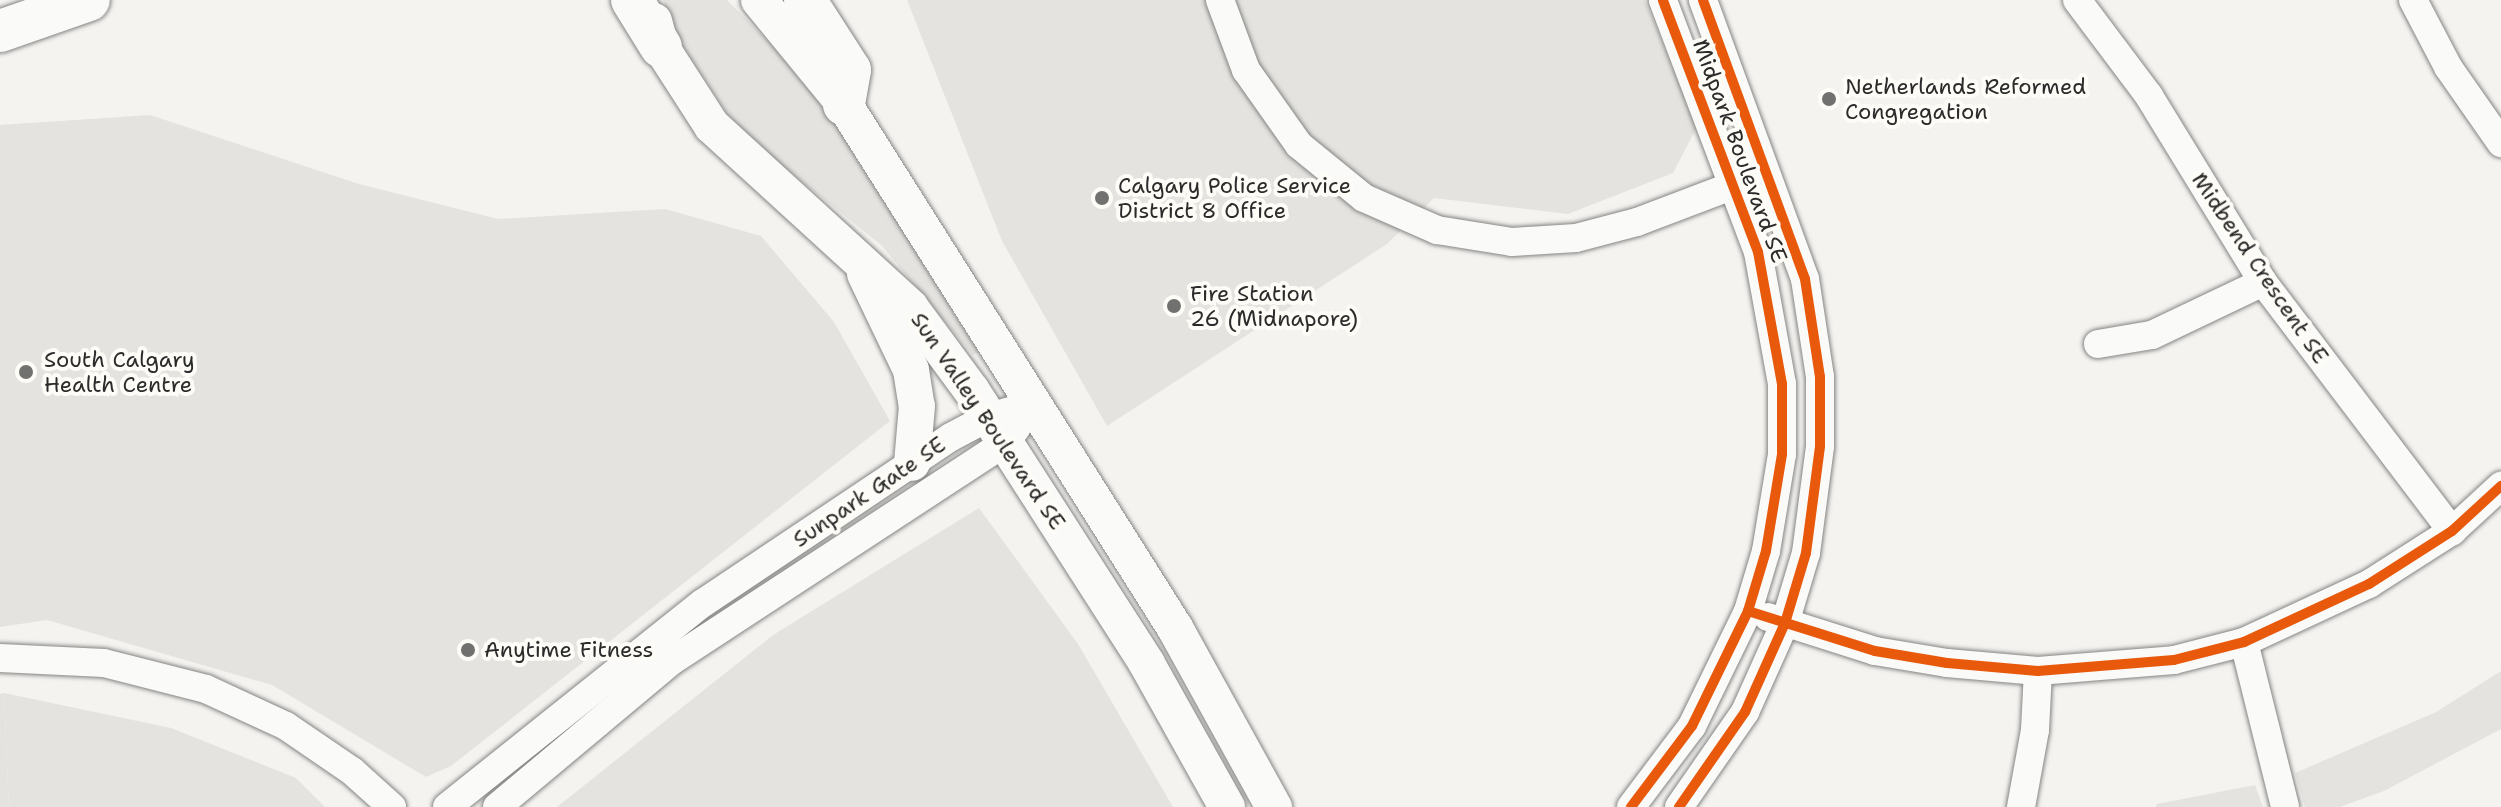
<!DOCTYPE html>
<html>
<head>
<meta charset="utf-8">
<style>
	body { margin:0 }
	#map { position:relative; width:2501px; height:807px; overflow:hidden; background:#f4f3f0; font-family:"Shantell Sans",sans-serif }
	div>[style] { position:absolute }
	.built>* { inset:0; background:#e4e3df }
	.green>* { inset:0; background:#e4e3e0 }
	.roads { filter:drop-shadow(0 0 2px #858584) drop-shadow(0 0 2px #858584) }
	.minor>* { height:28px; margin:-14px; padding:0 14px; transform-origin:14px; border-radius:14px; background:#fafaf8 }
	.major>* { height:36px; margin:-18px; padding:0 18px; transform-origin:18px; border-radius:18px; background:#fafaf8 }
	.highway>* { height:42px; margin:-21px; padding:0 21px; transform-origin:21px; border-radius:21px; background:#fafaf8 }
	.cycleway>* { height:10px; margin:-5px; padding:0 5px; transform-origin:5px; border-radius:5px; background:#e8590c }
	.dots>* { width:22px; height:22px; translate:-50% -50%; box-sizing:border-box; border:4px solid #fdfcf7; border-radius:50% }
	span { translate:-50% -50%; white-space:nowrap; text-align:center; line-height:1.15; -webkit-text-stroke:8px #fdfcf7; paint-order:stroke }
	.poi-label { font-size:22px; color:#2b2b2b }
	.left { translate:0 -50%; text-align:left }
	.street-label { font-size:22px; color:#2b2b2b }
</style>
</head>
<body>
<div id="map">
	<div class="built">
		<i style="clip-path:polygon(907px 0,1645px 0,1697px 127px,1673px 173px,1568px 214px,1434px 198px,1387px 244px,1107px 426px,1002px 241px)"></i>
		<i style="clip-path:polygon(150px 115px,359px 184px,498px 219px,665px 209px,761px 236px,834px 322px,890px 421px,451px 766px,426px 777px,272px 685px,47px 620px,0 627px,0 125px)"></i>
		<i style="clip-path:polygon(979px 508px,1078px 644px,1173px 807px,557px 807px,773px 635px)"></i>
		<i style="clip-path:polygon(4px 693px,171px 728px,296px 778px,325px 807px,9px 807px)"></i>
	</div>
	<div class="green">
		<i style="clip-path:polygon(663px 0,727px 0,791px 64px,823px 100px,983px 350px,973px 355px,881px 245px,759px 147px,727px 113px,685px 49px)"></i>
		<i style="clip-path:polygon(2501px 671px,2501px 729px,2384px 791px,2340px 807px,2305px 807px,2295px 773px,2436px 712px)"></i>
		<i style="clip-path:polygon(4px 693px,9px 807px,0 807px,0 694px)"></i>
		<i style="clip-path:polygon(2255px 785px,2263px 807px,2156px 807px,2157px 804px)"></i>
	</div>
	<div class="roads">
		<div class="minor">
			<i style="left:1220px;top:0;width:75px;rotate:69.6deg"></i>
			<i style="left:1246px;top:70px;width:92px;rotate:54.8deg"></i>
			<i style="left:1299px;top:145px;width:84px;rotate:39.2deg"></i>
			<i style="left:1364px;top:198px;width:80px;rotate:23.7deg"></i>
			<i style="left:1437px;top:230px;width:76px;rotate:9.1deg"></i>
			<i style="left:1512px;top:242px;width:64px;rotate:-3.6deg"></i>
			<i style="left:1576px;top:238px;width:63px;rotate:-14.7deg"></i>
			<i style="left:1637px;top:222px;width:121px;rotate:-20.8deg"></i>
			<i style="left:2077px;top:0;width:120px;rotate:53.1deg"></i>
			<i style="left:2149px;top:96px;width:218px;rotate:58.5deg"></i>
			<i style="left:2263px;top:282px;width:313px;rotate:52.8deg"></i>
			<i style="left:2413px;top:0;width:76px;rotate:62.4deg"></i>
			<i style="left:2448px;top:67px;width:93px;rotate:55.1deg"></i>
			<i style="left:2098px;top:344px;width:55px;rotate:-9.5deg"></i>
			<i style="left:2152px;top:335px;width:123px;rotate:-25.5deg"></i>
			<i style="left:1768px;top:617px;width:112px;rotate:17.6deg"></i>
			<i style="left:1875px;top:651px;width:73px;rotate:9.5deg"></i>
			<i style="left:1947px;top:663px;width:91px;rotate:5deg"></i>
			<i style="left:2038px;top:671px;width:136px;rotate:-4.6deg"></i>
			<i style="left:2174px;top:660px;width:72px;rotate:-14.4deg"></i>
			<i style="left:2244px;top:642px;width:138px;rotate:-24.9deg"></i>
			<i style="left:2369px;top:584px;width:98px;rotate:-32.6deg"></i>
			<i style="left:2452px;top:531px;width:67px;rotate:-42.6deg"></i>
			<i style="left:2244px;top:642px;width:170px;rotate:76deg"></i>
			<i style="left:0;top:658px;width:104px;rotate:2.8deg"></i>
			<i style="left:104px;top:663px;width:105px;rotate:14.3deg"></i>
			<i style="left:206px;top:689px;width:88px;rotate:24.8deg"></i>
			<i style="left:286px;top:726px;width:80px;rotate:34.3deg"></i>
			<i style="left:352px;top:771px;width:54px;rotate:42deg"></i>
			<i style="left:447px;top:807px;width:327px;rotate:-38.6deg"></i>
			<i style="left:703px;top:603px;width:298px;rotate:-33.8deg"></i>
			<i style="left:951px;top:437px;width:43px;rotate:-27.8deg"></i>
			<i style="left:989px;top:417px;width:47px;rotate:-16.1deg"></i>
			<i style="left:497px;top:807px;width:229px;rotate:-39.9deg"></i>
			<i style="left:673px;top:660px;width:397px;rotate:-33.2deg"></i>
			<i style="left:1005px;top:443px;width:20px;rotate:-53deg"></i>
			<i style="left:1631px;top:807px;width:101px;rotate:-53deg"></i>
			<i style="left:1692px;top:726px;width:128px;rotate:-64deg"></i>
			<i style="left:1748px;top:611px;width:63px;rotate:-73.3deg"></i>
			<i style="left:1766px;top:551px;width:98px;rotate:-80.6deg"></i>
			<i style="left:1782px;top:454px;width:70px;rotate:-90deg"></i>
			<i style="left:1782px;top:384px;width:134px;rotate:-100.3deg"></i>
			<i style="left:1758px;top:252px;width:269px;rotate:-110.7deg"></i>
			<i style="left:1679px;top:807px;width:116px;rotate:-55.2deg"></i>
			<i style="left:1745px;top:712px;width:98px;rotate:-65.8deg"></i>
			<i style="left:1785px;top:623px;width:73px;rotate:-73.3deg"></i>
			<i style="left:1806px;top:553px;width:108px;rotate:-82.5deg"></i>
			<i style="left:1820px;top:446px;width:69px;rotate:-90deg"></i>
			<i style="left:1820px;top:377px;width:99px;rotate:-98.7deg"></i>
			<i style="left:1805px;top:279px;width:297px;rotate:-110.1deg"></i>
			<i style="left:2021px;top:807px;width:78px;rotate:-79.7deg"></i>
			<i style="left:2035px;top:730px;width:59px;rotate:-87.1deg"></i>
		</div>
		<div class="major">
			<i style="left:759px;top:0;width:134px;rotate:50.7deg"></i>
			<i style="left:844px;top:104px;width:620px;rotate:57.72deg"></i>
			<i style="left:1175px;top:628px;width:205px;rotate:61.1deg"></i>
			<i style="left:654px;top:21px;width:27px;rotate:75deg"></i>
			<i style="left:661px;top:47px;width:94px;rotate:57.2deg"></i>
			<i style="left:712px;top:126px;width:268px;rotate:42.4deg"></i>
			<i style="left:910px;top:307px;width:104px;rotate:53.6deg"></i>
			<i style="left:972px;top:391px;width:324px;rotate:57.3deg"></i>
			<i style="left:1147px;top:664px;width:164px;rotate:60.8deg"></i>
			<i style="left:865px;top:274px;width:106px;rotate:64.4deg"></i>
			<i style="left:911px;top:370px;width:36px;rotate:81deg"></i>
			<i style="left:917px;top:406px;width:57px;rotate:95deg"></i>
		</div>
		<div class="highway">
			<i style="left:632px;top:0;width:55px;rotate:58.3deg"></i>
			<i style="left:805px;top:0;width:83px;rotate:57.3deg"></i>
			<i style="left:850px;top:70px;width:35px;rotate:100deg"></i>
			<i style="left:0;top:31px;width:94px;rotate:-19.2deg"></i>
		</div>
	</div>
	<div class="cycleway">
		<i style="left:1748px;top:611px;width:133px;rotate:17.5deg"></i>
		<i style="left:1875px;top:651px;width:73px;rotate:9.5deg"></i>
		<i style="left:1947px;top:663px;width:91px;rotate:5deg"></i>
		<i style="left:2038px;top:671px;width:136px;rotate:-4.6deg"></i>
		<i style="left:2174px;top:660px;width:72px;rotate:-14.4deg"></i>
		<i style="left:2244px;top:642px;width:138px;rotate:-24.9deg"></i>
		<i style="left:2369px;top:584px;width:98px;rotate:-32.6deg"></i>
		<i style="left:2452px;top:531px;width:67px;rotate:-42.6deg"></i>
		<i style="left:1631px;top:807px;width:101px;rotate:-53deg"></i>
		<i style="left:1692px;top:726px;width:128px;rotate:-64deg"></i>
		<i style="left:1748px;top:611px;width:63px;rotate:-73.3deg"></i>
		<i style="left:1766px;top:551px;width:98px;rotate:-80.6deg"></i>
		<i style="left:1782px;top:454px;width:70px;rotate:-90deg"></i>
		<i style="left:1782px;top:384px;width:134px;rotate:-100.3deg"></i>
		<i style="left:1758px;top:252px;width:269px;rotate:-110.7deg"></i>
		<i style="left:1679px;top:807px;width:116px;rotate:-55.2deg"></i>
		<i style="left:1745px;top:712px;width:98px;rotate:-65.8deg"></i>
		<i style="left:1785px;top:623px;width:73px;rotate:-73.3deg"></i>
		<i style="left:1806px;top:553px;width:108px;rotate:-82.5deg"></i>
		<i style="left:1820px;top:446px;width:69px;rotate:-90deg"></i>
		<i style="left:1820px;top:377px;width:99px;rotate:-98.7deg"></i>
		<i style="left:1805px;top:279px;width:297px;rotate:-110.1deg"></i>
	</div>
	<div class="dots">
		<i style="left:1829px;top:99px;background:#717170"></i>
		<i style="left:1102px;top:198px;background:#717170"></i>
		<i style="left:1174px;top:306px;background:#717170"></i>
		<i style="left:26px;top:372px;background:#717170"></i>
		<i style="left:468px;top:650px;background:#717170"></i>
	</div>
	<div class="poi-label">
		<span class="left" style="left:1845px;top:99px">Netherlands Reformed<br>Congregation</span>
		<span class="left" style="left:1118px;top:198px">Calgary Police Service<br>District 8 Office</span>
		<span class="left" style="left:1190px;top:306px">Fire Station<br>26 (Midnapore)</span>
		<span class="left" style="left:44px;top:372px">South Calgary<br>Health Centre</span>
		<span class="left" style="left:484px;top:650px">Anytime Fitness</span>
	</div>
	<div class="street-label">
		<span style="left:1740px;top:151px;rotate:70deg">Midpark Boulevard SE</span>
		<span style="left:2260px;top:268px;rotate:56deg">Midbend Crescent SE</span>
		<span style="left:988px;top:421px;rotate:56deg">Sun Valley Boulevard SE</span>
		<span style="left:869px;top:492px;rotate:-34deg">Sunpark Gate SE</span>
	</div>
</div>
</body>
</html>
